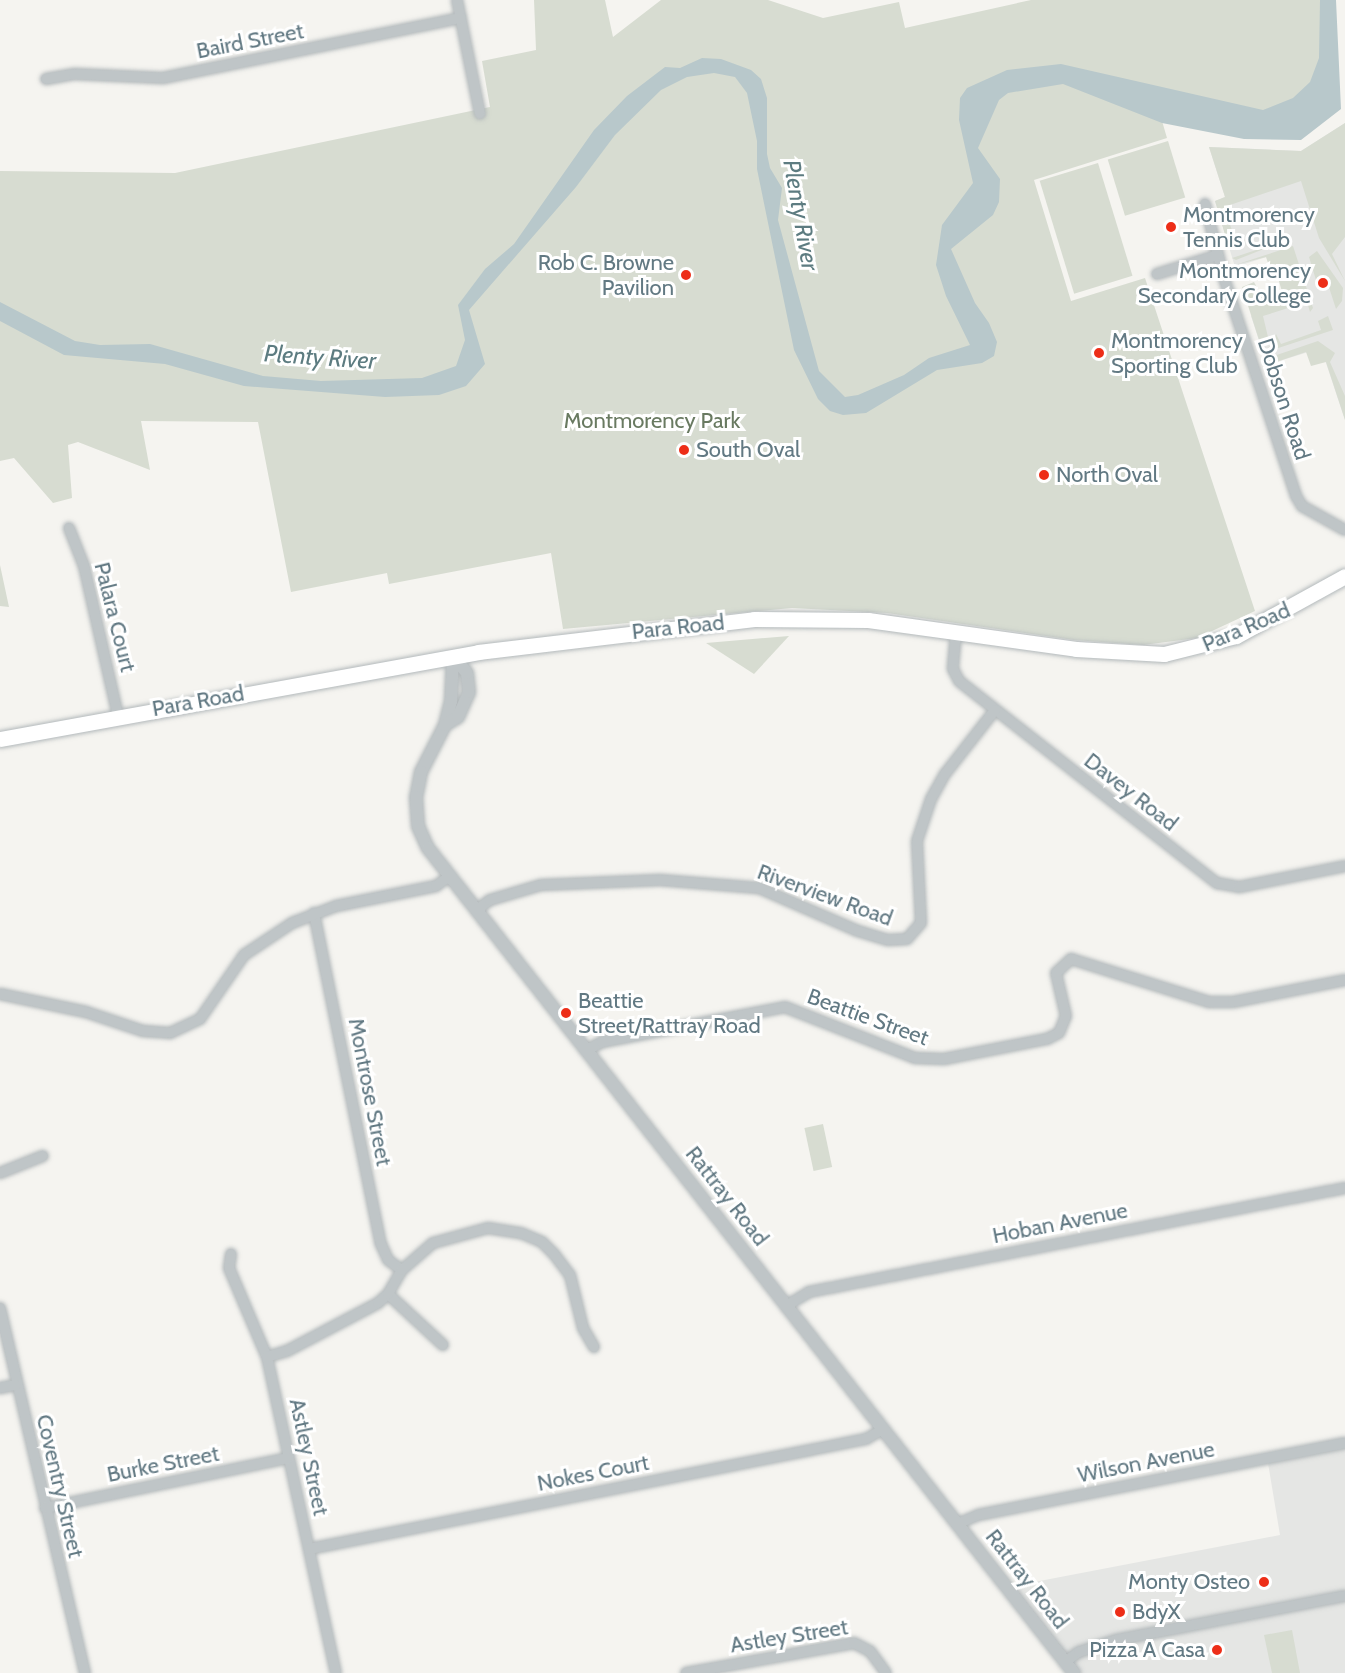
<!DOCTYPE html>
<html>
<head>
<meta charset="utf-8">
<style>
	body { margin:0 }
	#map { position:relative; width:1345px; height:1673px; overflow:hidden; background:#f5f4f0; font-family:Cabin,sans-serif }
	div>[style] { position:absolute }
	.built>* { inset:0; background:#e5e6e4 }
	.green>* { inset:0; background:#d7dcd1; transform-origin:0 0 }
	.water>* { inset:0; background:#b8c8cb }
	.roads { filter:drop-shadow(0 0 2px #b3b9bb) drop-shadow(0 0 2px #b3b9bb) }
	.minor>* { height:10px; margin:-5px; padding:0 5px; transform-origin:5px; border-radius:5px; background:#bfc5c7 }
	.tertiary>* { height:12px; margin:-6px; padding:0 6px; transform-origin:6px; border-radius:6px; background:#bfc5c7 }
	.primary>* { height:15px; margin:-7.5px; padding:0 7.5px; transform-origin:7.5px; border-radius:7.5px; background:#fff }
	.dots>* { width:16px; height:16px; translate:-50% -50%; box-sizing:border-box; border:3px solid #fff; border-radius:50% }
	span { translate:-50% -50%; white-space:nowrap; text-align:center; line-height:1.15; -webkit-text-stroke:6px #fff; paint-order:stroke }
	.street-label { font-size:22px; color:#627983 }
	.poi-label { font-size:22px; color:#627983 }
	.left { translate:0 -50%; text-align:left }
	.right { translate:-100% -50%; text-align:right }
	.park-label { font-size:22px; color:#697a61 }
	.water-label { font-size:24px; color:#5d7c81; font-style:italic }
</style>
</head>
<body>
<div id="map">
	<div class="built">
		<i style="clip-path:polygon(1345px 123px,1345px 420px,1321px 348px,1267px 365px,1251px 316px,1305px 299px,1289px 250px,1235px 267px,1215px 201px,1225px 197px,1209px 147px,1301px 151px)"></i>
		<i style="clip-path:polygon(1345px 1448px,1345px 1673px,1081px 1673px,1013px 1586px,1280px 1535px,1268px 1463px)"></i>
	</div>
	<div class="green">
		<i style="clip-path:polygon(534px 0,605px 0,613px 37px,661px 0,768px 0,823px 18px,899px 2px,905px 28px,1031px 0,1328px 0,1329px 50px,1289px 120px,1157px 104px,1167px 138px,1034px 180px,1071px 301px,1145px 278px,1255px 611px,1197px 638px,1143px 645px,1074px 640px,887px 613px,792px 608px,563px 629px,551px 553px,389px 584px,387px 573px,291px 592px,258px 422px,141px 421px,150px 470px,78px 442px,68px 445px,72px 498px,53px 503px,14px 458px,0 461px,0 171px,175px 173px,490px 107px,482px 61px,536px 50px)"></i>
		<i style="clip-path:polygon(1345px 123px,1345px 237px,1332px 254px,1345px 281px,1319px 238px,1301px 181px,1224px 207px,1236px 242px,1229px 248px,1215px 201px,1225px 197px,1209px 147px,1301px 151px)"></i>
		<i style="left:1168px;top:141px;width:59px;height:63px;rotate:73deg"></i>
		<i style="left:1098px;top:163px;width:118px;height:61px;rotate:73deg"></i>
		<i style="clip-path:polygon(1289px 239px,1236px 260px,1232px 258px)"></i>
		<i style="clip-path:polygon(1293px 246px,1313px 308px,1310px 312px,1307px 302px,1263px 316px,1268px 337px,1260px 343px,1242px 287px,1254px 282px,1261px 295px,1269px 292px,1272px 301px,1284px 298px,1274px 265px,1269px 266px,1266px 257px,1235px 265px)"></i>
		<i style="clip-path:polygon(1317px 251px,1343px 288px,1342px 301px,1336px 309px,1326px 278px,1316px 280px,1309px 257px)"></i>
		<i style="clip-path:polygon(1328px 316px,1333px 330px,1263px 353px,1274px 342px,1276px 334px,1281px 344px,1321px 330px,1318px 321px)"></i>
		<i style="clip-path:polygon(1318px 341px,1335px 353px,1330px 362px,1345px 396px,1345px 420px,1326px 362px,1311px 366px,1306px 352px,1267px 365px,1265px 359px)"></i>
		<i style="clip-path:polygon(0 565px,9px 607px,0 606px)"></i>
		<i style="clip-path:polygon(789px 636px,754px 674px,706px 643px)"></i>
		<i style="left:823px;top:1124px;width:44px;height:19px;rotate:78deg"></i>
		<i style="clip-path:polygon(1292px 1630px,1300px 1673px,1272px 1673px,1264px 1635px)"></i>
	</div>
	<div class="water">
		<i style="clip-path:polygon(1320px 0,1336px 0,1341px 109px,1301px 140px,1244px 139px,1162px 123px,1063px 84px,1008px 93px,999px 100px,978px 148px,1000px 179px,999px 202px,993px 215px,951px 249px,975px 303px,989px 323px,997px 342px,994px 356px,982px 363px,937px 370px,866px 413px,843px 415px,830px 411px,818px 399px,794px 350px,757px 169px,757px 141px,747px 93px,735px 77px,714px 73px,687px 77px,661px 90px,615px 135px,576px 187px,469px 310px,485px 364px,466px 386px,439px 395px,385px 397px,244px 386px,165px 364px,64px 355px,0 321px,0 302px,75px 341px,100px 345px,150px 344px,263px 376px,321px 381px,422px 378px,456px 366px,465px 340px,458px 305px,485px 269px,514px 244px,594px 130px,627px 96px,665px 67px,680px 68px,702px 58px,721px 59px,751px 70px,761px 79px,767px 98px,767px 154px,770px 168px,782px 188px,778px 220px,819px 371px,845px 397px,858px 395px,904px 375px,929px 358px,970px 345px,946px 296px,936px 265px,942px 225px,973px 183px,959px 120px,960px 98px,967px 88px,1007px 70px,1061px 64px,1263px 110px,1293px 98px,1310px 82px,1319px 58px)"></i>
	</div>
	<div class="roads">
		<div class="minor">
			<i style="left:457px;top:0;width:116px;rotate:78.6deg"></i>
			<i style="left:46px;top:79px;width:28px;rotate:-10deg"></i>
			<i style="left:74px;top:74px;width:89px;rotate:2.6deg"></i>
			<i style="left:163px;top:78px;width:304px;rotate:-11.4deg"></i>
			<i style="left:1205px;top:204px;width:76px;rotate:75.6deg"></i>
			<i style="left:1224px;top:278px;width:230px;rotate:71.7deg"></i>
			<i style="left:1296px;top:496px;width:12px;rotate:59deg"></i>
			<i style="left:1302px;top:506px;width:49px;rotate:29.2deg"></i>
			<i style="left:1157px;top:274px;width:64px;rotate:-17.3deg"></i>
			<i style="left:69px;top:528px;width:41px;rotate:68.5deg"></i>
			<i style="left:84px;top:566px;width:154px;rotate:77.2deg"></i>
			<i style="left:956px;top:632px;width:37px;rotate:95deg"></i>
			<i style="left:953px;top:669px;width:13px;rotate:63deg"></i>
			<i style="left:959px;top:681px;width:328px;rotate:38.1deg"></i>
			<i style="left:1217px;top:883px;width:22px;rotate:10deg"></i>
			<i style="left:1239px;top:887px;width:108px;rotate:-11.2deg"></i>
			<i style="left:477px;top:910px;width:16px;rotate:-38deg"></i>
			<i style="left:490px;top:900px;width:53px;rotate:-16.4deg"></i>
			<i style="left:541px;top:885px;width:119px;rotate:-2.4deg"></i>
			<i style="left:660px;top:880px;width:99px;rotate:4.6deg"></i>
			<i style="left:759px;top:888px;width:108px;rotate:23.5deg"></i>
			<i style="left:858px;top:931px;width:31px;rotate:17deg"></i>
			<i style="left:888px;top:940px;width:19px;rotate:-3deg"></i>
			<i style="left:907px;top:939px;width:21px;rotate:-49deg"></i>
			<i style="left:921px;top:923px;width:82px;rotate:-92.8deg"></i>
			<i style="left:917px;top:841px;width:44px;rotate:-71.6deg"></i>
			<i style="left:931px;top:799px;width:29px;rotate:-61deg"></i>
			<i style="left:945px;top:774px;width:81px;rotate:-52deg"></i>
			<i style="left:314px;top:913px;width:338px;rotate:78.6deg"></i>
			<i style="left:381px;top:1244px;width:17px;rotate:66deg"></i>
			<i style="left:388px;top:1260px;width:17px;rotate:36deg"></i>
			<i style="left:0;top:994px;width:88px;rotate:11.8deg"></i>
			<i style="left:86px;top:1012px;width:60px;rotate:18.4deg"></i>
			<i style="left:143px;top:1031px;width:27px;rotate:4deg"></i>
			<i style="left:170px;top:1033px;width:33px;rotate:-25deg"></i>
			<i style="left:200px;top:1019px;width:78px;rotate:-55.5deg"></i>
			<i style="left:244px;top:955px;width:58px;rotate:-33.7deg"></i>
			<i style="left:292px;top:923px;width:47px;rotate:-21.1deg"></i>
			<i style="left:336px;top:906px;width:102px;rotate:-11.3deg"></i>
			<i style="left:436px;top:886px;width:17px;rotate:-36deg"></i>
			<i style="left:587px;top:1050px;width:17px;rotate:-28deg"></i>
			<i style="left:602px;top:1042px;width:186px;rotate:-10.8deg"></i>
			<i style="left:785px;top:1007px;width:140px;rotate:21.4deg"></i>
			<i style="left:915px;top:1058px;width:29px;rotate:2deg"></i>
			<i style="left:944px;top:1059px;width:105px;rotate:-11deg"></i>
			<i style="left:1047px;top:1039px;width:13px;rotate:-27deg"></i>
			<i style="left:1059px;top:1033px;width:18px;rotate:-68deg"></i>
			<i style="left:1066px;top:1016px;width:44px;rotate:-103.1deg"></i>
			<i style="left:1056px;top:973px;width:21px;rotate:-43deg"></i>
			<i style="left:1071px;top:959px;width:145px;rotate:17.3deg"></i>
			<i style="left:1209px;top:1002px;width:24px"></i>
			<i style="left:1233px;top:1002px;width:114px;rotate:-11.1deg"></i>
			<i style="left:0;top:1173px;width:46px;rotate:-21.6deg"></i>
			<i style="left:231px;top:1254px;width:14px;rotate:98deg"></i>
			<i style="left:229px;top:1268px;width:97px;rotate:66.9deg"></i>
			<i style="left:267px;top:1357px;width:323px;rotate:77.7deg"></i>
			<i style="left:388px;top:1294px;width:75px;rotate:42.8deg"></i>
			<i style="left:786px;top:1306px;width:27px;rotate:-31deg"></i>
			<i style="left:809px;top:1292px;width:546px;rotate:-10.98deg"></i>
			<i style="left:0;top:1308px;width:375px;rotate:76.9deg"></i>
			<i style="left:267px;top:1357px;width:21px;rotate:-17deg"></i>
			<i style="left:287px;top:1351px;width:103px;rotate:-27.8deg"></i>
			<i style="left:378px;top:1303px;width:13px;rotate:-42deg"></i>
			<i style="left:388px;top:1294px;width:28px;rotate:-60deg"></i>
			<i style="left:402px;top:1270px;width:41px;rotate:-41.1deg"></i>
			<i style="left:433px;top:1243px;width:57px;rotate:-15.3deg"></i>
			<i style="left:488px;top:1228px;width:33px;rotate:9deg"></i>
			<i style="left:521px;top:1233px;width:23px;rotate:23deg"></i>
			<i style="left:542px;top:1242px;width:17px;rotate:45deg"></i>
			<i style="left:554px;top:1254px;width:26px;rotate:53deg"></i>
			<i style="left:570px;top:1275px;width:55px;rotate:76.2deg"></i>
			<i style="left:583px;top:1328px;width:22px;rotate:60deg"></i>
			<i style="left:0;top:1388px;width:16px;rotate:-11deg"></i>
			<i style="left:45px;top:1508px;width:249px;rotate:-11.6deg"></i>
			<i style="left:957px;top:1524px;width:23px;rotate:-23deg"></i>
			<i style="left:978px;top:1515px;width:374px;rotate:-11.1deg"></i>
			<i style="left:309px;top:1549px;width:568px;rotate:-11.17deg"></i>
			<i style="left:866px;top:1439px;width:20px;rotate:-30deg"></i>
			<i style="left:1065px;top:1662px;width:17px;rotate:-36deg"></i>
			<i style="left:1079px;top:1652px;width:39px;rotate:-18deg"></i>
			<i style="left:1116px;top:1640px;width:233px;rotate:-10.9deg"></i>
			<i style="left:686px;top:1673px;width:171px;rotate:-10.1deg"></i>
			<i style="left:854px;top:1643px;width:18px;rotate:27deg"></i>
			<i style="left:870px;top:1651px;width:27px;rotate:54deg"></i>
		</div>
		<div class="tertiary">
			<i style="left:453px;top:656px;width:45px;rotate:92.5deg"></i>
			<i style="left:451px;top:701px;width:25px;rotate:104deg"></i>
			<i style="left:445px;top:725px;width:53px;rotate:117.1deg"></i>
			<i style="left:421px;top:772px;width:25px;rotate:101deg"></i>
			<i style="left:416px;top:797px;width:29px;rotate:86deg"></i>
			<i style="left:418px;top:826px;width:24px;rotate:66deg"></i>
			<i style="left:428px;top:848px;width:1048px;rotate:51.94deg"></i>
			<i style="left:445px;top:725px;width:15px;rotate:-32deg"></i>
			<i style="left:458px;top:717px;width:27px;rotate:-66deg"></i>
			<i style="left:469px;top:692px;width:19px;rotate:-96deg"></i>
			<i style="left:467px;top:673px;width:22px;rotate:-129deg"></i>
		</div>
		<div class="primary">
			<i style="left:0;top:739px;width:486px;rotate:-10.3deg"></i>
			<i style="left:478px;top:652px;width:278px;rotate:-6.8deg"></i>
			<i style="left:754px;top:619px;width:114px;rotate:0.5deg"></i>
			<i style="left:868px;top:620px;width:210px;rotate:7.9deg"></i>
			<i style="left:1076px;top:649px;width:88px;rotate:3.3deg"></i>
			<i style="left:1164px;top:654px;width:74px;rotate:-14deg"></i>
			<i style="left:1236px;top:636px;width:124px;rotate:-28.8deg"></i>
		</div>
	</div>
	<div class="dots">
		<i style="left:1171px;top:227px;background:#ed2e18"></i>
		<i style="left:686px;top:275px;background:#ed2e18"></i>
		<i style="left:1323px;top:283px;background:#ed2e18"></i>
		<i style="left:1099px;top:353px;background:#ed2e18"></i>
		<i style="left:684px;top:450px;background:#ed2e18"></i>
		<i style="left:1044px;top:475px;background:#ed2e18"></i>
		<i style="left:566px;top:1013px;background:#ed2e18"></i>
		<i style="left:1264px;top:1582px;background:#ed2e18"></i>
		<i style="left:1120px;top:1612px;background:#ed2e18"></i>
		<i style="left:1217px;top:1650px;background:#ed2e18"></i>
	</div>
	<div class="street-label">
		<span style="left:250px;top:41px;rotate:-11deg">Baird Street</span>
		<span style="left:1284px;top:399px;rotate:72deg">Dobson Road</span>
		<span style="left:115px;top:617px;rotate:76deg">Palara Court</span>
		<span style="left:678px;top:627px;rotate:-6deg">Para Road</span>
		<span style="left:1246px;top:627px;rotate:-23deg">Para Road</span>
		<span style="left:198px;top:701px;rotate:-10deg">Para Road</span>
		<span style="left:1131px;top:792px;rotate:38deg">Davey Road</span>
		<span style="left:825px;top:895px;rotate:20deg">Riverview Road</span>
		<span style="left:868px;top:1017px;rotate:20deg">Beattie Street</span>
		<span style="left:370px;top:1092px;rotate:79deg">Montrose Street</span>
		<span style="left:727px;top:1196px;rotate:52deg">Rattray Road</span>
		<span style="left:1060px;top:1223px;rotate:-11deg">Hoban Avenue</span>
		<span style="left:309px;top:1457px;rotate:78deg">Astley Street</span>
		<span style="left:1146px;top:1462px;rotate:-11deg">Wilson Avenue</span>
		<span style="left:163px;top:1464px;rotate:-11deg">Burke Street</span>
		<span style="left:593px;top:1473px;rotate:-11deg">Nokes Court</span>
		<span style="left:60px;top:1486px;rotate:77deg">Coventry Street</span>
		<span style="left:1027px;top:1579px;rotate:52deg">Rattray Road</span>
		<span style="left:789px;top:1636px;rotate:-9deg">Astley Street</span>
	</div>
	<div class="poi-label">
		<span class="left" style="left:1183px;top:227px">Montmorency<br>Tennis Club</span>
		<span class="right" style="left:674px;top:275px">Rob C. Browne<br>Pavilion</span>
		<span class="right" style="left:1311px;top:283px">Montmorency<br>Secondary College</span>
		<span class="left" style="left:1111px;top:353px">Montmorency<br>Sporting Club</span>
		<span class="left" style="left:696px;top:450px">South Oval</span>
		<span class="left" style="left:1056px;top:475px">North Oval</span>
		<span class="left" style="left:578px;top:1013px">Beattie<br>Street/Rattray Road</span>
		<span class="right" style="left:1250px;top:1582px">Monty Osteo</span>
		<span class="left" style="left:1132px;top:1612px">BdyX</span>
		<span class="right" style="left:1205px;top:1650px">Pizza A Casa</span>
	</div>
	<div class="park-label">
		<span style="left:652px;top:421px">Montmorency Park</span>
	</div>
	<div class="water-label">
		<span style="left:801px;top:215px;rotate:80deg">Plenty River</span>
		<span style="left:320px;top:357px;rotate:4deg">Plenty River</span>
	</div>
</div>
</body>
</html>
